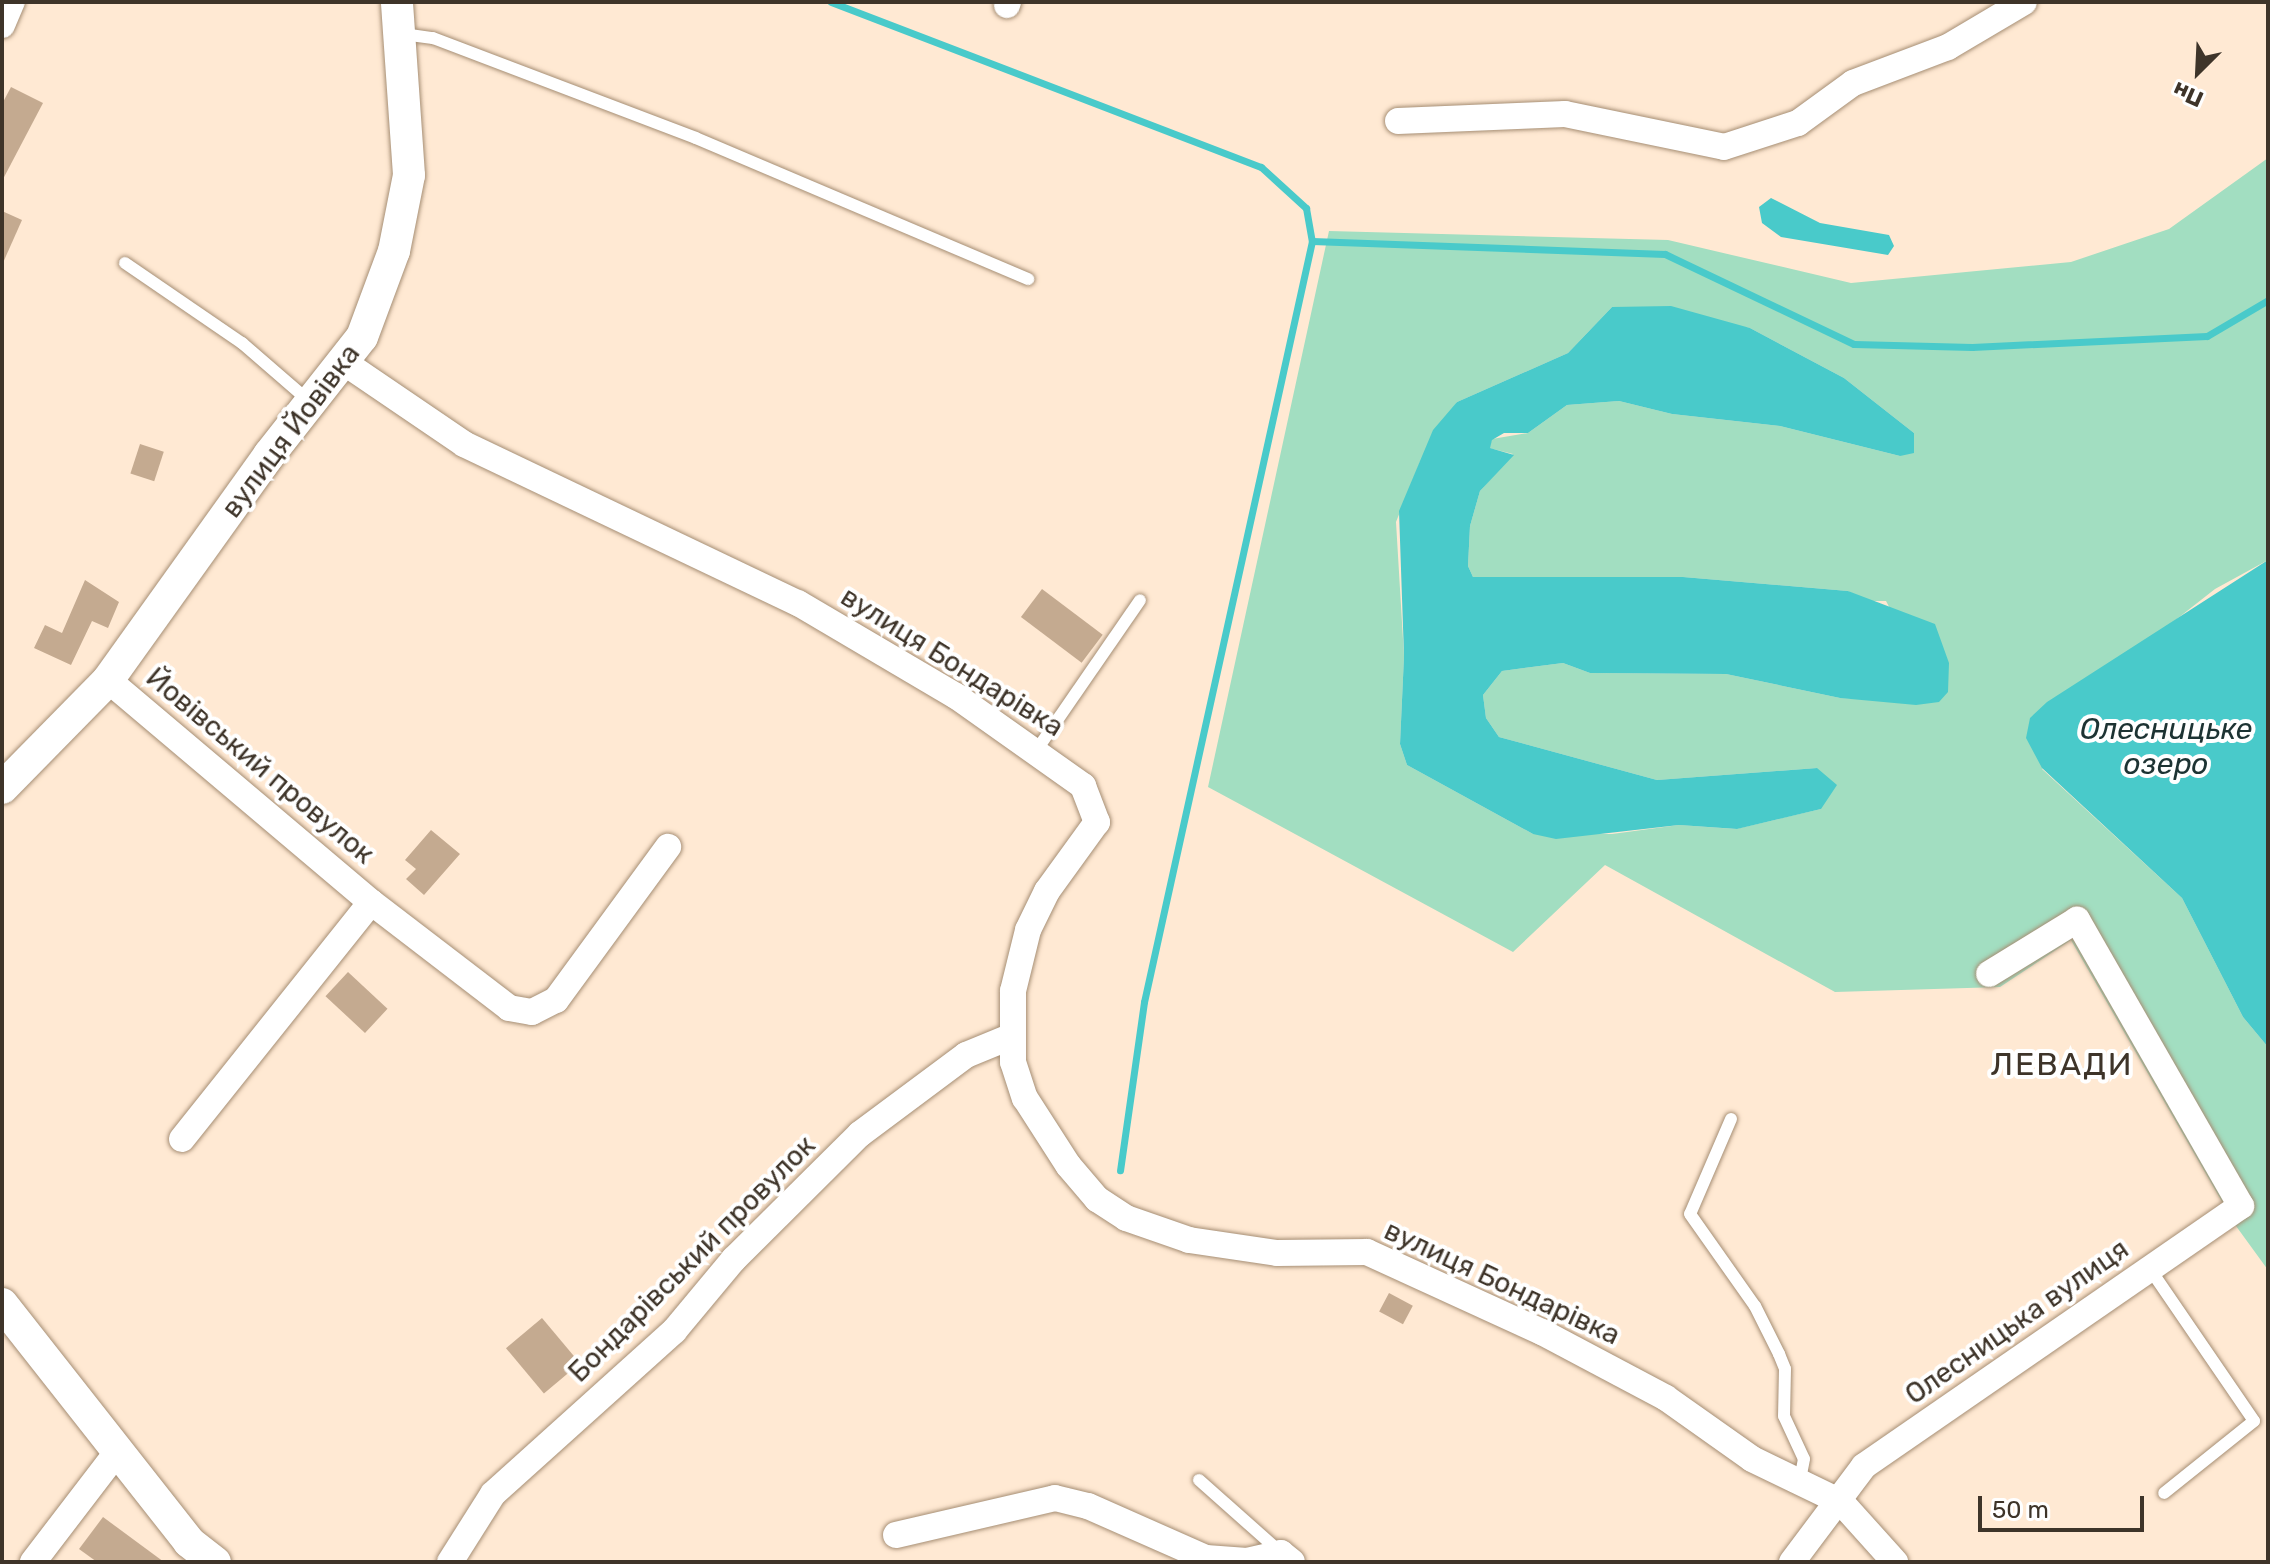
<!DOCTYPE html>
<html>
<head>
<meta charset="utf-8">
<style>
	body { margin:0 }
	#map { position:relative; width:2270px; height:1564px; overflow:hidden; background:#ffe9d3; font-family:Rubik,sans-serif }
	div>[style] { position:absolute }
	.green>* { inset:0; background:#a2dec1 }
	.water>* { inset:0; background:#49caca }
	.stream>* { height:7px; margin:-3.5px; padding:0 3.5px; transform-origin:3.5px; border-radius:3.5px; background:#49caca }
	.building>* { inset:0; background:#c4aa90; transform-origin:0 0 }
	.roads { filter:drop-shadow(0 0 2px #a68e74) drop-shadow(0 0 2px #a68e74) }
	.service>* { height:12px; margin:-6px; padding:0 6px; transform-origin:6px; border-radius:6px; background:#fff }
	.minor>* { height:26px; margin:-13px; padding:0 13px; transform-origin:13px; border-radius:13px; background:#fff }
	.tertiary>* { height:32px; margin:-16px; padding:0 16px; transform-origin:16px; border-radius:16px; background:#fff }
	span { translate:-50% -50%; white-space:nowrap; text-align:center; line-height:1.15; -webkit-text-stroke:8px #fff; paint-order:stroke }
	.street-label { font-size:28px; color:#3e3429 }
	.water-label { font-size:30px; color:#1d3333; font-style:italic }
	.quarter-label { font-size:32px; color:#3e3429; letter-spacing:2px }
	.frame { position:absolute; inset:0; border:4px solid #3e3429; pointer-events:none }
	.north { position:absolute; left:2158px; top:32px; width:80px; height:80px; -webkit-text-stroke:6px #fff; paint-order:stroke; rotate:204deg; font-size:22px; font-weight:700; line-height:32px; text-align:center; color:#3e3429 }
	.north::after { content:''; display:block; margin:auto; width:28px; height:36px; background:#3e3429; clip-path:polygon(50% 0,100% 100%,50% 72%,0 100%) }
	.scale { position:absolute; left:1978px; top:1496px; width:166px; height:36px; box-sizing:border-box; border:4px solid #3e3429; border-top:0; padding-left:10px; font-size:24px; line-height:28px; white-space:nowrap; color:#3e3429; -webkit-text-stroke:6px #fff; paint-order:stroke }
</style>
</head>
<body>
<div id="map">
	<div class="green">
		<i style="clip-path:polygon(evenodd,2268px 158px,2268px 560px,2215px 589px,2150px 640px,2042px 769px,2182px 898px,2243px 1017px,2268px 1047px,2268px 1270px,2236px 1226px,2071px 940px,2000px 987px,1835px 992px,1605px 865px,1513px 952px,1208px 787px,1329px 231px,1668px 240px,1851px 283px,2071px 262px,2169px 229px,2268px 158px,1612px 307px,1750px 328px,1844px 378px,1914px 433px,1900px 456px,1780px 426px,1672px 414px,1619px 401px,1567px 405px,1528px 433px,1492px 439px,1489px 448px,1513px 454px,1480px 491px,1470px 526px,1468px 566px,1473px 577px,1683px 577px,1848px 591px,1864px 601px,1886px 601px,1939px 702px,1840px 698px,1726px 674px,1590px 673px,1563px 663px,1502px 671px,1483px 695px,1486px 718px,1499px 737px,1657px 780px,1817px 768px,1821px 809px,1736px 829px,1679px 825px,1612px 834px,1533px 834px,1407px 765px,1400px 744px,1404px 656px,1396px 522px,1420px 462px,1457px 402px,1568px 353px,1612px 307px)"></i>
	</div>
	<div class="water">
		<i style="clip-path:polygon(1771px 198px,1820px 223px,1889px 235px,1894px 246px,1888px 255px,1781px 237px,1762px 223px,1759px 207px)"></i>
		<i style="clip-path:polygon(1671px 306px,1750px 328px,1844px 378px,1914px 433px,1914px 453px,1900px 456px,1780px 426px,1672px 414px,1619px 401px,1567px 405px,1528px 433px,1504px 433px,1492px 440px,1490px 448px,1514px 455px,1480px 491px,1470px 526px,1468px 566px,1473px 577px,1683px 577px,1848px 591px,1935px 624px,1949px 663px,1948px 692px,1939px 702px,1916px 705px,1840px 698px,1726px 674px,1590px 673px,1563px 663px,1502px 671px,1483px 695px,1486px 718px,1499px 737px,1657px 780px,1817px 768px,1837px 785px,1821px 809px,1737px 829px,1679px 825px,1556px 839px,1533px 834px,1407px 765px,1400px 744px,1404px 656px,1399px 511px,1433px 430px,1457px 402px,1568px 353px,1612px 307px)"></i>
		<i style="clip-path:polygon(2268px 560px,2268px 1047px,2243px 1017px,2182px 898px,2042px 768px,2026px 738px,2030px 718px,2047px 702px)"></i>
	</div>
	<div class="stream">
		<i style="left:831px;top:2px;width:461px;rotate:21deg"></i>
		<i style="left:1261px;top:167px;width:61px;rotate:42.3deg"></i>
		<i style="left:1306px;top:208px;width:34px;rotate:80deg"></i>
		<i style="left:1312px;top:241px;width:779px;rotate:102.45deg"></i>
		<i style="left:1144px;top:1002px;width:170px;rotate:98.1deg"></i>
		<i style="left:1312px;top:241px;width:353px;rotate:2.1deg"></i>
		<i style="left:1665px;top:254px;width:209px;rotate:25.5deg"></i>
		<i style="left:1854px;top:344px;width:118px;rotate:1.5deg"></i>
		<i style="left:1972px;top:347px;width:235px;rotate:-2.7deg"></i>
		<i style="left:2207px;top:336px;width:71px;rotate:-30.5deg"></i>
	</div>
	<div class="building">
		<i style="clip-path:polygon(11px 87px,43px 103px,2px 181px,2px 104px)"></i>
		<i style="clip-path:polygon(2px 211px,22px 220px,2px 265px)"></i>
		<i style="left:140px;top:444px;width:25px;height:31px;rotate:18deg"></i>
		<i style="clip-path:polygon(85px 580px,119px 602px,108px 628px,92px 621px,71px 665px,34px 648px,45px 625px,62px 633px)"></i>
		<i style="left:1042px;top:589px;width:76px;height:35px;rotate:37deg"></i>
		<i style="clip-path:polygon(431px 830px,460px 854px,424px 895px,406px 879px,416px 869px,405px 860px)"></i>
		<i style="left:348px;top:972px;width:54px;height:33px;rotate:43deg"></i>
		<i style="left:1389px;top:1293px;width:27px;height:21px;rotate:28deg"></i>
		<i style="left:542px;top:1318px;width:59px;height:47px;rotate:50deg"></i>
		<i style="clip-path:polygon(103px 1517px,164px 1562px,97px 1562px,79px 1549px)"></i>
	</div>
	<div class="roads">
		<div class="service">
			<i style="left:403px;top:34px;width:30px;rotate:8deg"></i>
			<i style="left:433px;top:38px;width:281px;rotate:20.8deg"></i>
			<i style="left:696px;top:138px;width:361px;rotate:23deg"></i>
			<i style="left:125px;top:263px;width:142px;rotate:34.4deg"></i>
			<i style="left:242px;top:343px;width:89px;rotate:40.9deg"></i>
			<i style="left:1036px;top:751px;width:183px;rotate:-55.4deg"></i>
			<i style="left:1731px;top:1119px;width:103px;rotate:113.3deg"></i>
			<i style="left:1690px;top:1214px;width:113px;rotate:54.8deg"></i>
			<i style="left:1755px;top:1306px;width:54px;rotate:63.4deg"></i>
			<i style="left:1779px;top:1354px;width:16px;rotate:68deg"></i>
			<i style="left:1785px;top:1369px;width:47px;rotate:91.2deg"></i>
			<i style="left:1784px;top:1416px;width:47px;rotate:65.1deg"></i>
			<i style="left:1804px;top:1459px;width:25px;rotate:101deg"></i>
			<i style="left:2150px;top:1269px;width:184px;rotate:55.6deg"></i>
			<i style="left:2254px;top:1421px;width:115px;rotate:141.3deg"></i>
			<i style="left:1199px;top:1480px;width:107px;rotate:41.6deg"></i>
		</div>
		<div class="minor">
			<i style="left:1007px;top:5px;width:3px;rotate:-72deg"></i>
			<i style="left:2px;top:25px;width:25px;rotate:-67deg"></i>
			<i style="left:1398px;top:121px;width:167px;rotate:-2.4deg"></i>
			<i style="left:1565px;top:114px;width:162px;rotate:11.7deg"></i>
			<i style="left:1724px;top:147px;width:78px;rotate:-18deg"></i>
			<i style="left:1798px;top:123px;width:68px;rotate:-36deg"></i>
			<i style="left:1853px;top:83px;width:102px;rotate:-20.8deg"></i>
			<i style="left:1948px;top:47px;width:88px;rotate:-30.6deg"></i>
			<i style="left:345px;top:363px;width:144px;rotate:34.2deg"></i>
			<i style="left:464px;top:444px;width:370px;rotate:25.5deg"></i>
			<i style="left:798px;top:603px;width:183px;rotate:30.5deg"></i>
			<i style="left:956px;top:696px;width:156px;rotate:35.3deg"></i>
			<i style="left:1083px;top:786px;width:39px;rotate:69deg"></i>
			<i style="left:1097px;top:822px;width:85px;rotate:125.9deg"></i>
			<i style="left:1047px;top:891px;width:43px;rotate:116deg"></i>
			<i style="left:1028px;top:930px;width:63px;rotate:103.8deg"></i>
			<i style="left:1013px;top:991px;width:71px;rotate:90deg"></i>
			<i style="left:1013px;top:1062px;width:38px;rotate:72deg"></i>
			<i style="left:1025px;top:1098px;width:80px;rotate:57.3deg"></i>
			<i style="left:1068px;top:1165px;width:45px;rotate:49.5deg"></i>
			<i style="left:1097px;top:1199px;width:35px;rotate:33deg"></i>
			<i style="left:1126px;top:1218px;width:67px;rotate:19.2deg"></i>
			<i style="left:1189px;top:1240px;width:89px;rotate:8.4deg"></i>
			<i style="left:1277px;top:1253px;width:90px;rotate:-0.6deg"></i>
			<i style="left:1367px;top:1252px;width:192px;rotate:24.6deg"></i>
			<i style="left:1542px;top:1332px;width:140px;rotate:28deg"></i>
			<i style="left:1666px;top:1398px;width:105px;rotate:35.3deg"></i>
			<i style="left:1752px;top:1459px;width:99px;rotate:25.8deg"></i>
			<i style="left:1841px;top:1502px;width:81px;rotate:48deg"></i>
			<i style="left:108px;top:680px;width:344px;rotate:40.2deg"></i>
			<i style="left:182px;top:1139px;width:303px;rotate:-51.4deg"></i>
			<i style="left:371px;top:902px;width:174px;rotate:37.5deg"></i>
			<i style="left:509px;top:1008px;width:23px;rotate:10deg"></i>
			<i style="left:532px;top:1012px;width:27px;rotate:-27deg"></i>
			<i style="left:556px;top:1000px;width:190px;rotate:-53.8deg"></i>
			<i style="left:896px;top:1535px;width:163px;rotate:-13.1deg"></i>
			<i style="left:1055px;top:1498px;width:34px;rotate:14deg"></i>
			<i style="left:1088px;top:1506px;width:129px;rotate:23.8deg"></i>
			<i style="left:1206px;top:1558px;width:41px;rotate:4.2deg"></i>
			<i style="left:1247px;top:1561px;width:35px;rotate:-13deg"></i>
			<i style="left:1281px;top:1553px;width:14px;rotate:39deg"></i>
			<i style="left:33px;top:1562px;width:140px;rotate:-52.6deg"></i>
			<i style="left:450px;top:1562px;width:80px;rotate:-57.7deg"></i>
			<i style="left:493px;top:1494px;width:244px;rotate:-42deg"></i>
			<i style="left:674px;top:1331px;width:94px;rotate:-50.2deg"></i>
			<i style="left:734px;top:1259px;width:177px;rotate:-44.8deg"></i>
			<i style="left:860px;top:1134px;width:132px;rotate:-36.7deg"></i>
			<i style="left:966px;top:1055px;width:50px;rotate:-22.4deg"></i>
			<i style="left:1792px;top:1562px;width:120px;rotate:-53.1deg"></i>
			<i style="left:1864px;top:1466px;width:458px;rotate:-34.6deg"></i>
			<i style="left:2241px;top:1206px;width:330px;rotate:-119.8deg"></i>
			<i style="left:2077px;top:920px;width:103px;rotate:148.5deg"></i>
		</div>
		<div class="tertiary">
			<i style="left:2px;top:788px;width:151px;rotate:-45.5deg"></i>
			<i style="left:108px;top:680px;width:277px;rotate:-54.4deg"></i>
			<i style="left:269px;top:455px;width:150px;rotate:-51.8deg"></i>
			<i style="left:362px;top:337px;width:92px;rotate:-69.6deg"></i>
			<i style="left:394px;top:251px;width:77px;rotate:-78.8deg"></i>
			<i style="left:409px;top:175px;width:173px;rotate:-94deg"></i>
			<i style="left:2px;top:1304px;width:303px;rotate:51.8deg"></i>
			<i style="left:189px;top:1542px;width:33px;rotate:38deg"></i>
		</div>
	</div>
	<div class="street-label">
		<span style="left:291px;top:431px;rotate:-53deg">вулиця Йовівка</span>
		<span style="left:952px;top:662px;rotate:32deg">вулиця Бондарівка</span>
		<span style="left:260px;top:766px;rotate:40deg">Йовівський провулок</span>
		<span style="left:692px;top:1259px;rotate:-45deg">Бондарівський провулок</span>
		<span style="left:1502px;top:1283px;rotate:25deg">вулиця Бондарівка</span>
		<span style="left:2017px;top:1322px;rotate:-35deg">Олесницька вулиця</span>
	</div>
	<div class="water-label">
		<span style="left:2166px;top:746px">Олесницьке<br>озеро</span>
	</div>
	<div class="quarter-label">
		<span style="left:2062px;top:1064px">ЛЕВАДИ</span>
	</div>
	<div class="frame"></div>
	<div class="north">Пн</div>
	<div class="scale">50 m</div>
</div>
</body>
</html>
